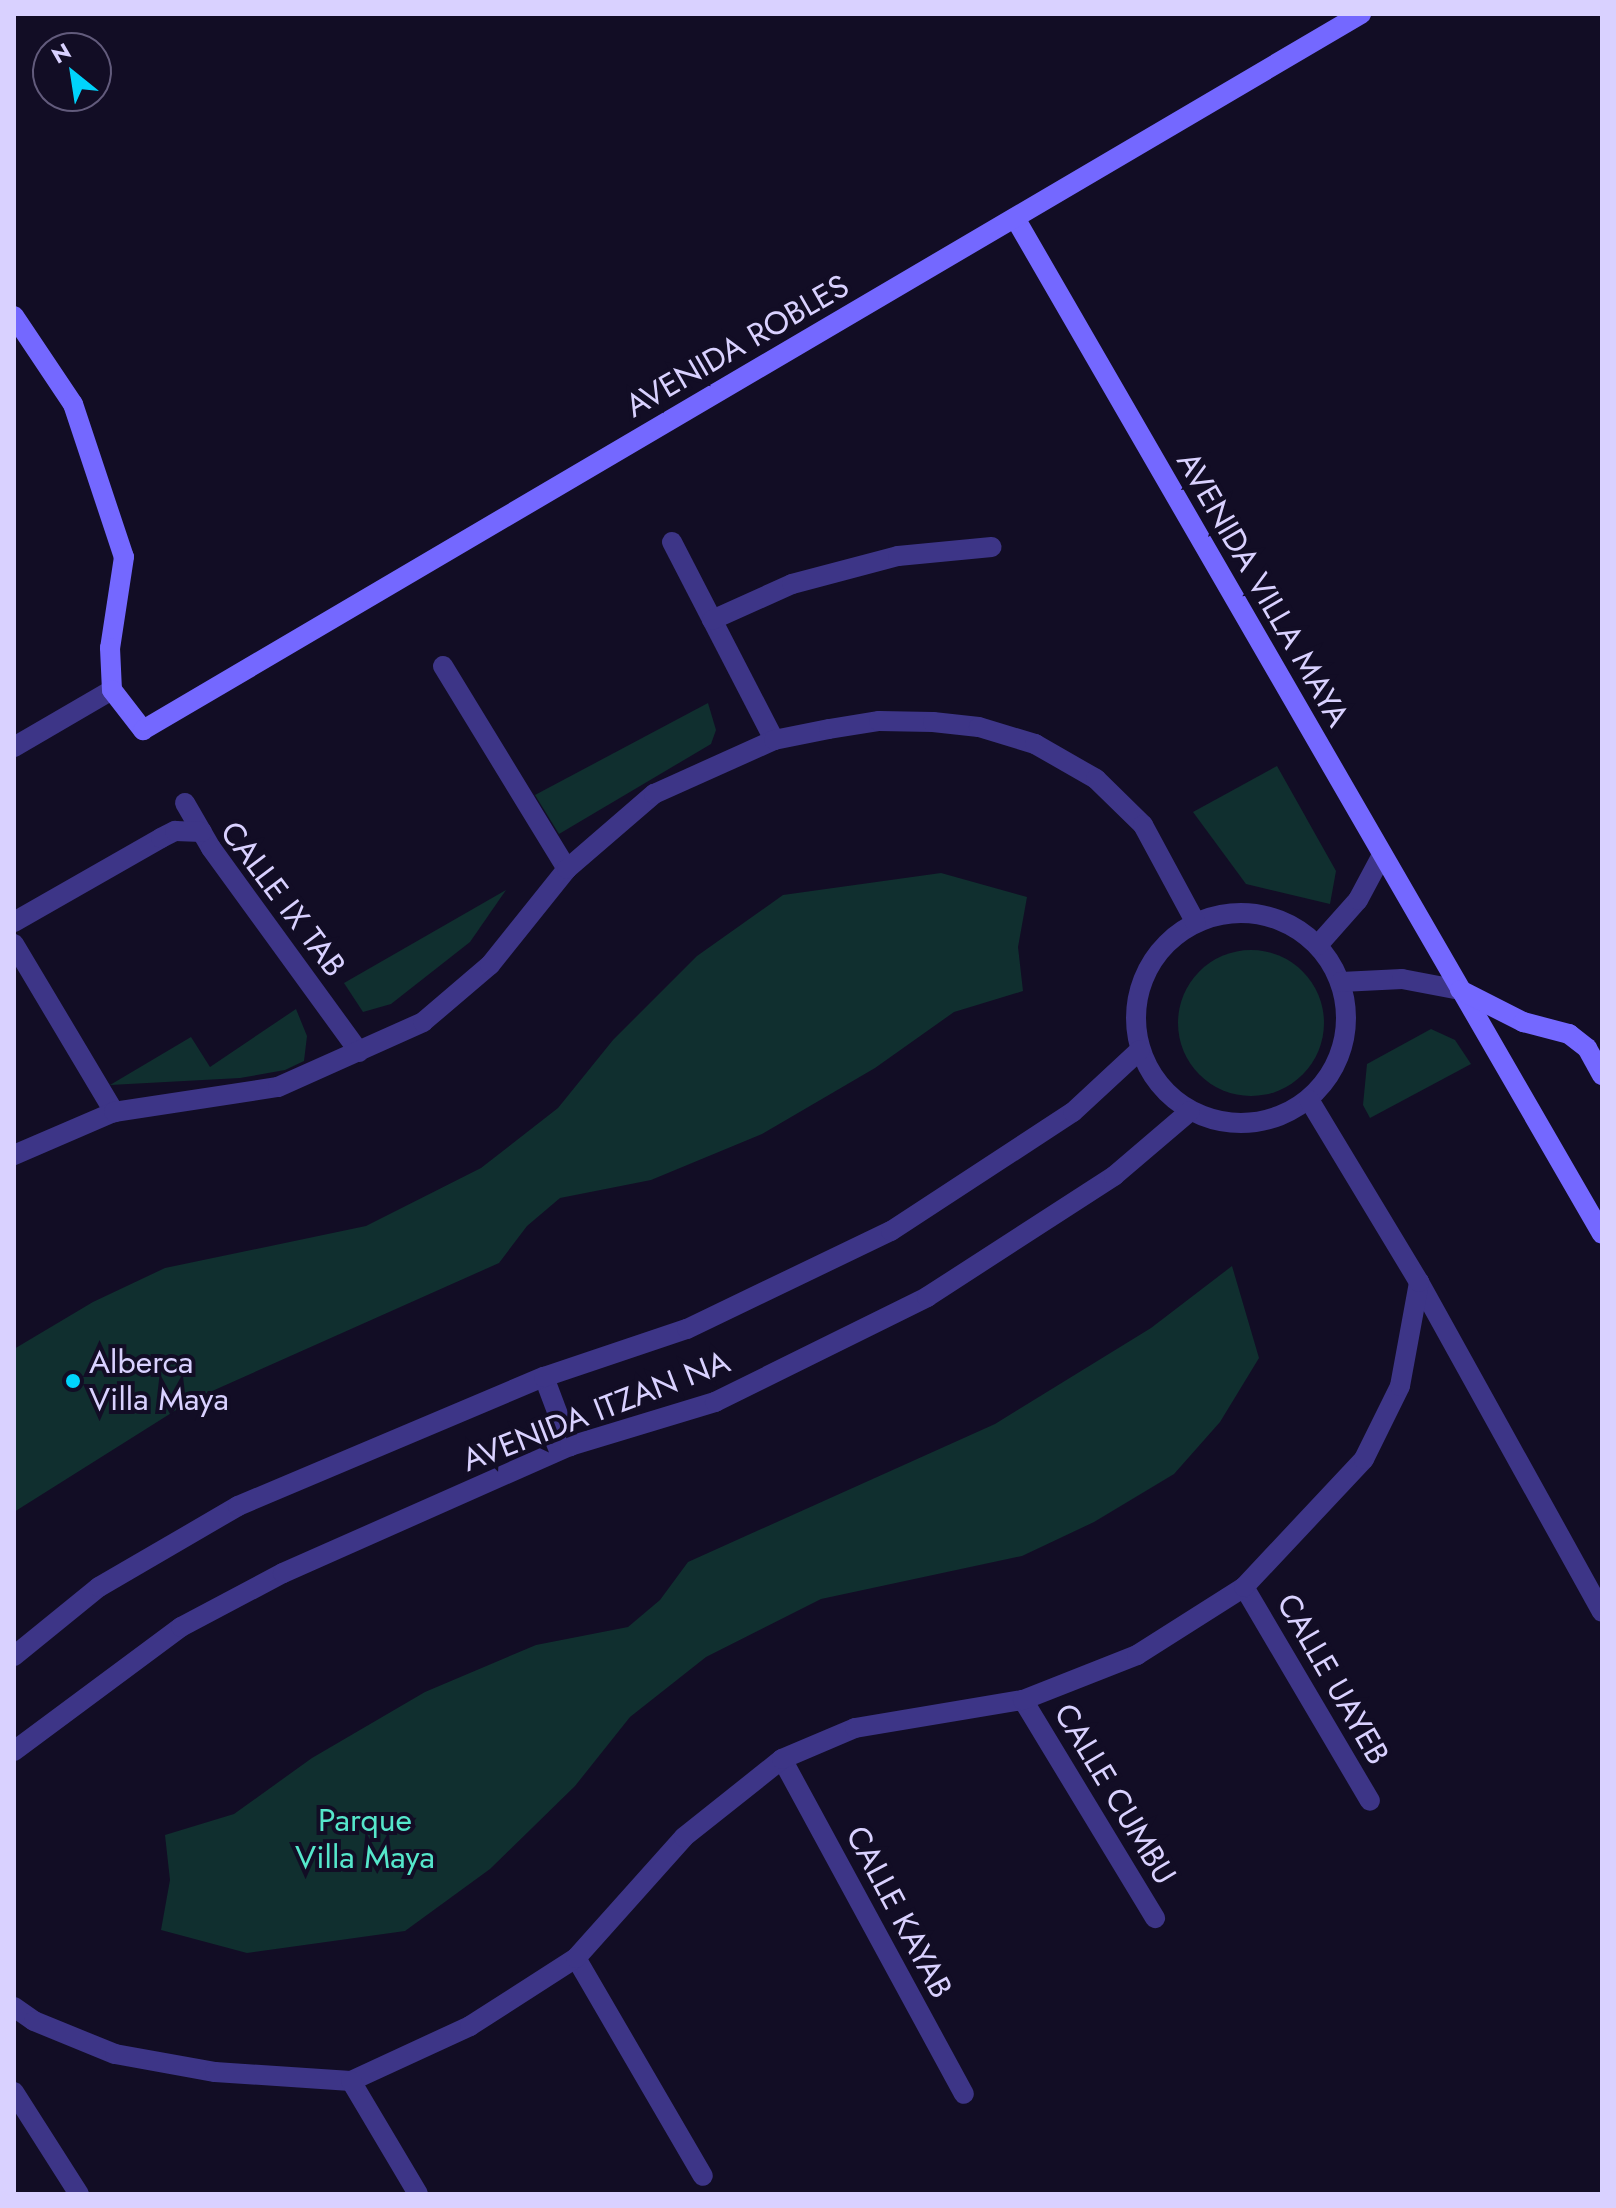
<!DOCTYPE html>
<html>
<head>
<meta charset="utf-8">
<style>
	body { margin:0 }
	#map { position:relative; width:1616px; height:2208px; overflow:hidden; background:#120d25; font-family:Jost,sans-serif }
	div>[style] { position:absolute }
	.green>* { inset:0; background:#102f2f }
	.round { border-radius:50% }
	.street>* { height:20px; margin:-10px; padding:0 10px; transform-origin:10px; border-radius:10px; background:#3d3587 }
	.street>.ring { margin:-10px; padding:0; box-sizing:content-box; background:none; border:20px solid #3d3587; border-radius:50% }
	.secondary>* { height:20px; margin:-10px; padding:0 10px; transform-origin:10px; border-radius:10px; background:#7468ff }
	.dots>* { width:22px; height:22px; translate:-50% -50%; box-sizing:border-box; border:4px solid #120d25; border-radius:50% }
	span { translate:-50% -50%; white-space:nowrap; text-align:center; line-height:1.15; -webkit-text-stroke:8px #120d25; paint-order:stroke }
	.street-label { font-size:32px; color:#d9d1ff }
	.poi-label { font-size:32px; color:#d9d1ff }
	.left { translate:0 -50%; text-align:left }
	.park-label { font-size:32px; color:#55e7cb }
	.frame { position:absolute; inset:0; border:16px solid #d9d1ff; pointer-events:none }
	.north { position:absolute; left:32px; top:32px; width:80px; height:80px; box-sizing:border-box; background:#120d25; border:2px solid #625b7c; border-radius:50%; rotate:330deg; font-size:22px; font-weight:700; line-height:32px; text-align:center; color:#d9d1ff }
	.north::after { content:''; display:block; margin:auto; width:28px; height:36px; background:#00d4fc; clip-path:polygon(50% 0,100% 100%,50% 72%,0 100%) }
</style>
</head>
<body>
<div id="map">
	<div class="green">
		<i style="clip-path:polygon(708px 703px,716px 730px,711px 744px,559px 834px,535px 795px)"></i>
		<i style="clip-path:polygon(1277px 766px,1336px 871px,1330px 904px,1246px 884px,1193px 812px)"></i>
		<i style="clip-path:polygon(941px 873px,1027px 897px,1018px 947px,1023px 991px,954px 1012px,875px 1068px,762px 1134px,651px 1180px,560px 1198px,527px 1226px,499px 1263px,192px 1400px,14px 1512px,14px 1349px,93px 1302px,165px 1268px,366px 1226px,481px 1168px,558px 1108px,613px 1040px,697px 956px,783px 895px)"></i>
		<i style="clip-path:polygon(506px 890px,470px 942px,391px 1004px,363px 1012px,344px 983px)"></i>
		<i class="round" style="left:1178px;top:950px;width:146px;height:146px"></i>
		<i style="clip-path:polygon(296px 1009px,307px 1036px,304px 1061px,285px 1070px,240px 1078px,110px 1085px,191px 1037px,210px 1067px)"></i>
		<i style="clip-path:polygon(1431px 1029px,1455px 1040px,1471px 1064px,1370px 1118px,1363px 1105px,1367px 1064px)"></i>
		<i style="clip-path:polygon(1232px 1266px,1259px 1358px,1220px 1422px,1174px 1474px,1094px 1522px,1022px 1556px,821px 1599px,706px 1657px,630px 1717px,575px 1786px,490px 1869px,405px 1931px,247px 1953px,161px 1930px,170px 1880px,165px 1835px,234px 1814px,312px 1758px,425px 1692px,536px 1645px,628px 1627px,660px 1600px,688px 1562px,995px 1424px,1151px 1328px)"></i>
	</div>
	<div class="street">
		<i style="left:672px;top:542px;width:223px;rotate:62.7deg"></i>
		<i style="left:712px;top:620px;width:88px;rotate:-24.2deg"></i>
		<i style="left:792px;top:584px;width:110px;rotate:-14.8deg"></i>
		<i style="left:898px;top:556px;width:94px;rotate:-5.5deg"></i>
		<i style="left:443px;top:666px;width:238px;rotate:58.6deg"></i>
		<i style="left:14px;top:747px;width:113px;rotate:-30.2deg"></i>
		<i style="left:185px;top:803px;width:52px;rotate:60deg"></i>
		<i style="left:211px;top:848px;width:252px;rotate:54deg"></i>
		<i class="ring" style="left:1136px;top:913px;width:190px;height:190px"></i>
		<i style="left:14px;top:922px;width:169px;rotate:-29.7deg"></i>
		<i style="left:161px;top:838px;width:16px;rotate:-27deg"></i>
		<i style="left:175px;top:831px;width:27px;rotate:2deg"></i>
		<i style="left:14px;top:944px;width:196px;rotate:59.2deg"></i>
		<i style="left:1318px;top:945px;width:60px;rotate:-48.4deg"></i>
		<i style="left:1358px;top:900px;width:51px;rotate:-61.9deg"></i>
		<i style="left:1341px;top:982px;width:61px;rotate:-2.8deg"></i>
		<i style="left:1402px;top:979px;width:59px;rotate:10.7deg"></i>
		<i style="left:14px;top:1155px;width:109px;rotate:-23.3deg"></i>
		<i style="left:114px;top:1112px;width:166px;rotate:-8.7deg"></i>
		<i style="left:278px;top:1087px;width:159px;rotate:-24.1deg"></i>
		<i style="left:423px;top:1022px;width:88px;rotate:-40.4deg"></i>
		<i style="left:490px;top:965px;width:123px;rotate:-51.3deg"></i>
		<i style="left:567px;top:869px;width:115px;rotate:-40.8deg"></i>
		<i style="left:654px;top:794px;width:132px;rotate:-24.2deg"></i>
		<i style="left:774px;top:740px;width:56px;rotate:-11.3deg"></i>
		<i style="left:829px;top:729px;width:51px;rotate:-9.1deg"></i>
		<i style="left:879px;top:721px;width:54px;rotate:1.1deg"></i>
		<i style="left:933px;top:722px;width:46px;rotate:6.2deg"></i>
		<i style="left:979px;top:727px;width:59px;rotate:16.9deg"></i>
		<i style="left:1035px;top:744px;width:70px;rotate:29.8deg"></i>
		<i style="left:1096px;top:779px;width:66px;rotate:44.4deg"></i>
		<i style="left:1143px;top:825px;width:111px;rotate:61.6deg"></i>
		<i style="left:1419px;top:1282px;width:377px;rotate:61deg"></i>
		<i style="left:544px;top:1377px;width:74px;rotate:69.4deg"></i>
		<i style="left:1244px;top:1587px;width:248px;rotate:59.5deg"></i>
		<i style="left:14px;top:1656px;width:109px;rotate:-39.1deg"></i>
		<i style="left:99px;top:1587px;width:161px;rotate:-30.2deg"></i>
		<i style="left:238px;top:1506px;width:332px;rotate:-22.9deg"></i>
		<i style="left:544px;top:1377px;width:151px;rotate:-18.6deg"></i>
		<i style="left:687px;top:1329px;width:226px;rotate:-25.7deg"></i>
		<i style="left:891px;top:1231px;width:217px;rotate:-33.2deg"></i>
		<i style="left:1073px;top:1112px;width:91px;rotate:-42.8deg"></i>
		<i style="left:1023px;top:1700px;width:255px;rotate:58.8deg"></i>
		<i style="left:14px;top:1751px;width:208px;rotate:-36.6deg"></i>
		<i style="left:181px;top:1627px;width:115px;rotate:-27.9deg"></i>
		<i style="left:283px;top:1573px;width:314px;rotate:-23.9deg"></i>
		<i style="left:570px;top:1446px;width:152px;rotate:-16.9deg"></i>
		<i style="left:715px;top:1402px;width:237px;rotate:-26.3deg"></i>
		<i style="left:927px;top:1297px;width:223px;rotate:-32.9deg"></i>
		<i style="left:1114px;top:1176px;width:100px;rotate:-40.5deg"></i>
		<i style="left:782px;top:1759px;width:381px;rotate:61.5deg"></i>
		<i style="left:576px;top:1958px;width:252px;rotate:59.8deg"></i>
		<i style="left:14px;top:2007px;width:24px;rotate:35deg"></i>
		<i style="left:34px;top:2021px;width:87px;rotate:22.2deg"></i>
		<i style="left:115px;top:2054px;width:102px;rotate:10.2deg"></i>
		<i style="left:215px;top:2072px;width:136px;rotate:3.8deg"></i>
		<i style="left:351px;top:2081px;width:131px;rotate:-24.8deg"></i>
		<i style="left:470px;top:2026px;width:126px;rotate:-32.7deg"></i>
		<i style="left:576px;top:1958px;width:162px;rotate:-48.2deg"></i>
		<i style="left:684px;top:1837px;width:125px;rotate:-38.5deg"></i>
		<i style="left:782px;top:1759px;width:79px;rotate:-23deg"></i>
		<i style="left:855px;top:1728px;width:170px;rotate:-9.5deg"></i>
		<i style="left:1023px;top:1700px;width:123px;rotate:-21.5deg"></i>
		<i style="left:1137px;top:1655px;width:127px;rotate:-32.4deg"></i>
		<i style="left:1244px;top:1587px;width:175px;rotate:-46.8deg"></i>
		<i style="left:1364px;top:1459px;width:81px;rotate:-63.7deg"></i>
		<i style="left:1400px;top:1386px;width:106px;rotate:-79.6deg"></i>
		<i style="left:1419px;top:1282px;width:213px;rotate:-121.1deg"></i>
		<i style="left:351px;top:2081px;width:131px;rotate:59.3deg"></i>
		<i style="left:14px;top:2092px;width:121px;rotate:57.5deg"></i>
	</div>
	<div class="secondary">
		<i style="left:1015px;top:218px;width:1173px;rotate:59.98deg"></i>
		<i style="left:14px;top:316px;width:106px;rotate:56.2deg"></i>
		<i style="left:73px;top:404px;width:161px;rotate:71.6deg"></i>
		<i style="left:124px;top:557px;width:92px;rotate:98.7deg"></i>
		<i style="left:110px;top:648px;width:42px;rotate:87.3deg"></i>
		<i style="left:112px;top:690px;width:51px;rotate:52.2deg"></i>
		<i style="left:143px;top:730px;width:1413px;rotate:-30.45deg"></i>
		<i style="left:1460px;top:990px;width:71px;rotate:26.9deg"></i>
		<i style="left:1523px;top:1022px;width:48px;rotate:14.6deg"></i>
		<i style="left:1569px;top:1034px;width:23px;rotate:38deg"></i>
		<i style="left:1587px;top:1048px;width:31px;rotate:61deg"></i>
	</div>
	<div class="dots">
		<i style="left:73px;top:1381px;background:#00d4fc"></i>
	</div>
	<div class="street-label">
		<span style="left:737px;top:346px;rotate:-30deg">AVENIDA ROBLES</span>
		<span style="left:1263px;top:589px;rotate:60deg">AVENIDA VILLA MAYA</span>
		<span style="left:283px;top:899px;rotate:53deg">CALLE IX TAB</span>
		<span style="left:596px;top:1411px;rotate:-21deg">AVENIDA ITZAN NA</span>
		<span style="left:1333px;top:1679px;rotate:60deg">CALLE UAYEB</span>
		<span style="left:1115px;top:1794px;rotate:59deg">CALLE CUMBU</span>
		<span style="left:899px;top:1912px;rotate:62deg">CALLE KAYAB</span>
	</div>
	<div class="poi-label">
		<span class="left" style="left:89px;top:1381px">Alberca<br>Villa Maya</span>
	</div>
	<div class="park-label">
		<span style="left:365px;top:1839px">Parque<br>Villa Maya</span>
	</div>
	<div class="frame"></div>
	<div class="north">N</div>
</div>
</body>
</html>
